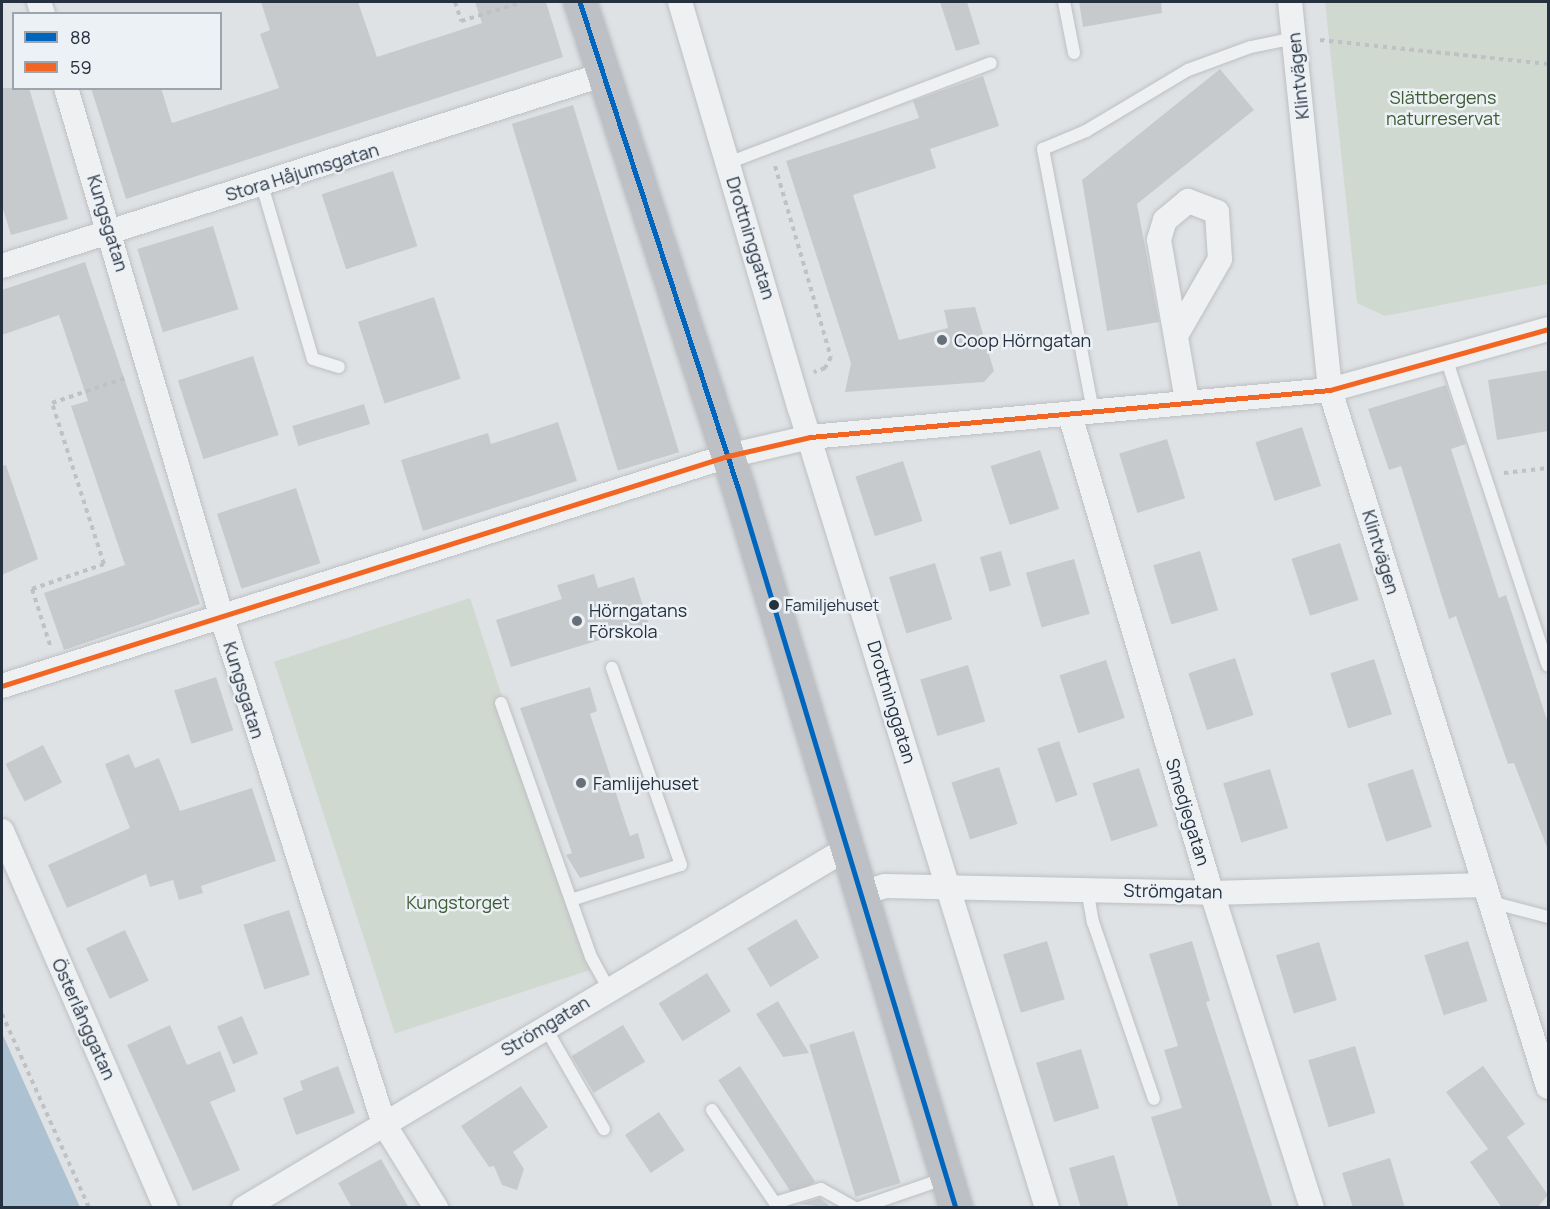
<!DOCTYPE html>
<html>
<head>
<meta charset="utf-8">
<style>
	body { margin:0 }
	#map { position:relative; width:1550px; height:1209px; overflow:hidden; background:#dfe2e5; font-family:Manrope,sans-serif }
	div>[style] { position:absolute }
	.green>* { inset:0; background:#d0d9d0; transform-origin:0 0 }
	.water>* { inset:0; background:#acc1d1 }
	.building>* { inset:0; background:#c7cacd; transform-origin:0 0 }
	.path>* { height:4px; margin-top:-2px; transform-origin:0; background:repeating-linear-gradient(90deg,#bfc1c5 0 4.5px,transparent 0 9px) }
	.roads { filter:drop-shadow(0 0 2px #bdc0c3) drop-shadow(0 0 2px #bdc0c3) }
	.lane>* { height:12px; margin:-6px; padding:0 6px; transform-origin:6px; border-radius:6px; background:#eff0f2 }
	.street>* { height:24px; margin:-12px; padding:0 12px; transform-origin:12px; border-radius:12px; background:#eff0f2 }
	.secondary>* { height:33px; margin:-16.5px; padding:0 16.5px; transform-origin:16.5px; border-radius:16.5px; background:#bdc1c5 }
	.bus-1>* { height:4.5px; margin:-2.25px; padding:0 2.25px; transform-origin:2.25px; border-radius:2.25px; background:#0065bd }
	.bus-2>* { height:4.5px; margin:-2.25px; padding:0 2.25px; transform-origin:2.25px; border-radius:2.25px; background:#f26522 }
	.dots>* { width:16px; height:16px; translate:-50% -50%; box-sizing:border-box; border:3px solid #ecf1f5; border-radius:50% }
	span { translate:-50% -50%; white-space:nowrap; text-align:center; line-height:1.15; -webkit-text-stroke:5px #ecf1f5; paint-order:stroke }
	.bus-label { font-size:16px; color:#26313f }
	.left { translate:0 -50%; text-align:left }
	.street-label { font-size:18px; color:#26313f }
	.park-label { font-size:18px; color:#3e5b33 }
	.poi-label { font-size:18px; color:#26313f }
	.frame { position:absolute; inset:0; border:3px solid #26313f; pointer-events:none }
	.legend { position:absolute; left:12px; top:12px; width:210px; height:78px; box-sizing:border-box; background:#ecf1f5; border:2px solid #9da4ac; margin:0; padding:8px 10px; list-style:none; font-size:18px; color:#26313f }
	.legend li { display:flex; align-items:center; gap:12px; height:30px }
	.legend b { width:30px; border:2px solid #9da4ac }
</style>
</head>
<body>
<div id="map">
	<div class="green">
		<i style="clip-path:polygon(1325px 2px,1548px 2px,1548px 284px,1385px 316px,1357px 303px)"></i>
		<i style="left:470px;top:598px;width:391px;height:206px;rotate:72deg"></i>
	</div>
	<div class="water">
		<i style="clip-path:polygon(2px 1033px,22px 1078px,80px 1207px,2px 1207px)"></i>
	</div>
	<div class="building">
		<i style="clip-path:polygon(261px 2px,358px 2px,377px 57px,482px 23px,475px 2px,546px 2px,563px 57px,126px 199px,91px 88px,161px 88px,172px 123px,279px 88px,260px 34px,270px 30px)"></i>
		<i style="clip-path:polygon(940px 2px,967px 2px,980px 44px,956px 51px)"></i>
		<i style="clip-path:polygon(1079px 2px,1161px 2px,1162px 13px,1083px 27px)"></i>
		<i style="clip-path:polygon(1220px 69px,1254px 110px,1137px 204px,1159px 322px,1107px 331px,1082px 180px)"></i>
		<i style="clip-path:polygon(983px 76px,999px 126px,930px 149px,936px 168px,853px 195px,899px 340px,948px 328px,944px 310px,975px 307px,994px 371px,984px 382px,845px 392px,851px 363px,786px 161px,919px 118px,913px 101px)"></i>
		<i style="clip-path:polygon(2px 88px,29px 88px,68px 219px,11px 235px,2px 206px)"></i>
		<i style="left:573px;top:105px;width:363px;height:64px;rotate:73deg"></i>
		<i style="left:393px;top:171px;width:79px;height:75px;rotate:72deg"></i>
		<i style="left:213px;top:226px;width:87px;height:79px;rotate:73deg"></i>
		<i style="clip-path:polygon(85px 262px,200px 604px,64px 650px,44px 593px,125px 565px,71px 406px,88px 401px,59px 315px,2px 335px,2px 290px)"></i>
		<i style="left:434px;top:297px;width:86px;height:80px;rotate:72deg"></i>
		<i style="left:253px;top:356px;width:83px;height:79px;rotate:72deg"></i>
		<i style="clip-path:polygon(1548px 370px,1548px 431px,1497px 440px,1488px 380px)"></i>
		<i style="clip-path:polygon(1446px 385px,1466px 444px,1451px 449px,1499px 598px,1506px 595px,1548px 723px,1548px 850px,1514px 763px,1508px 764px,1456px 616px,1449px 619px,1401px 466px,1389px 470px,1368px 409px)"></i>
		<i style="left:364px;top:404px;width:21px;height:75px;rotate:73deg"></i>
		<i style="clip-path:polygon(558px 422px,577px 481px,423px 531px,401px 460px,488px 433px,491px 444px)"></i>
		<i style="left:1302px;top:427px;width:62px;height:49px;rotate:72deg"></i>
		<i style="left:1167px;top:439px;width:62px;height:50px;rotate:73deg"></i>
		<i style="left:1040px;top:450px;width:62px;height:52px;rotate:72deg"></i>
		<i style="left:903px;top:461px;width:63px;height:50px;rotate:72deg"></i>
		<i style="clip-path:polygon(6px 465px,38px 559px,2px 575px,2px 466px)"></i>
		<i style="left:296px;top:488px;width:79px;height:83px;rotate:72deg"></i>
		<i style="left:1340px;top:543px;width:60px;height:51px;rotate:72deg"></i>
		<i style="left:1001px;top:551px;width:36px;height:22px;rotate:74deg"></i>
		<i style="left:1200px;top:551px;width:62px;height:49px;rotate:73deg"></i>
		<i style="left:1074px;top:559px;width:57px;height:50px;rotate:74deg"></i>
		<i style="left:935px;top:563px;width:59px;height:48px;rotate:73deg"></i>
		<i style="clip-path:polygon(594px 574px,598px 588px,634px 577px,649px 625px,511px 667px,496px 620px,562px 599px,557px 585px)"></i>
		<i style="left:1235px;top:658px;width:60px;height:49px;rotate:72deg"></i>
		<i style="left:1374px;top:659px;width:58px;height:46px;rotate:72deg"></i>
		<i style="left:1106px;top:660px;width:61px;height:49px;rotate:72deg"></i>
		<i style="left:968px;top:665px;width:59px;height:50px;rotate:73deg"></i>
		<i style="left:216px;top:677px;width:56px;height:44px;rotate:72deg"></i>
		<i style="clip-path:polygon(590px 687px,597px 711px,590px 714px,630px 836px,638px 833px,645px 858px,580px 878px,566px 855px,572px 853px,520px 708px)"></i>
		<i style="left:1059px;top:741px;width:57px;height:23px;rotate:71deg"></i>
		<i style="left:43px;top:745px;width:42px;height:42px;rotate:63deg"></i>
		<i style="clip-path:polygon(129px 754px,135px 768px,159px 758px,180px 811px,252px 788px,276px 861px,201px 886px,203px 893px,179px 900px,173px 880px,150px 887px,146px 874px,67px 908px,48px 865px,130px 828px,105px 764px)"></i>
		<i style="left:999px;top:767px;width:60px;height:50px;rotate:72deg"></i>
		<i style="left:1139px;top:768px;width:61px;height:49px;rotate:72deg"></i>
		<i style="left:1270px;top:769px;width:62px;height:49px;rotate:73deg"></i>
		<i style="left:1413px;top:769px;width:61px;height:48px;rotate:72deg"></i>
		<i style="left:289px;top:910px;width:68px;height:48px;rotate:72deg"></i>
		<i style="left:796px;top:919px;width:45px;height:57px;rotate:59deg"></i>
		<i style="left:125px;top:930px;width:56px;height:43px;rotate:65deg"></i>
		<i style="left:1047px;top:941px;width:61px;height:46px;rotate:73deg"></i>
		<i style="clip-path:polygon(1192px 941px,1210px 1001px,1206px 1002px,1273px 1208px,1179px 1208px,1151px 1117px,1182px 1108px,1164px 1050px,1178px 1046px,1149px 954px)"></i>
		<i style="left:1468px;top:941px;width:63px;height:46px;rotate:72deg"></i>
		<i style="left:1319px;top:942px;width:61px;height:45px;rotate:73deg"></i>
		<i style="left:707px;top:973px;width:45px;height:57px;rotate:58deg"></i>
		<i style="clip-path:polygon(778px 1001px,809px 1053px,783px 1057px,756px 1014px)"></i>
		<i style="left:242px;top:1016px;width:41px;height:27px;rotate:67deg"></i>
		<i style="clip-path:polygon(170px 1025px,187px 1065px,220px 1051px,236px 1091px,210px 1102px,240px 1170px,193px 1191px,127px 1045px)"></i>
		<i style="left:623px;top:1025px;width:43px;height:60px;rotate:59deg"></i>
		<i style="left:854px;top:1031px;width:159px;height:47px;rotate:73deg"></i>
		<i style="left:1355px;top:1046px;width:70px;height:49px;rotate:73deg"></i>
		<i style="left:1081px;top:1049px;width:62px;height:47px;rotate:73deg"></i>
		<i style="clip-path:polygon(338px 1066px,355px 1113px,296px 1135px,283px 1098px,303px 1090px,300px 1081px)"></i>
		<i style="left:740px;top:1066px;width:138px;height:26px;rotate:57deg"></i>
		<i style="clip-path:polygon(1483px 1066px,1525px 1124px,1507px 1137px,1548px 1195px,1537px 1208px,1502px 1208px,1470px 1162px,1488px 1149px,1446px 1092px)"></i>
		<i style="clip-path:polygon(521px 1086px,548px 1127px,513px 1152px,524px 1169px,517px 1190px,502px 1185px,494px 1166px,489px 1167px,461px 1126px)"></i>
		<i style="left:659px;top:1112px;width:46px;height:41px;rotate:56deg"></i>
		<i style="clip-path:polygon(1114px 1155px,1129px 1208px,1081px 1208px,1069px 1168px)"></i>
		<i style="clip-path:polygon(1390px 1158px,1405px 1208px,1353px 1208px,1342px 1173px)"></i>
		<i style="clip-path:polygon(381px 1159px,409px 1208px,352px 1208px,338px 1183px)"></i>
		<i style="clip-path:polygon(820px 1198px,832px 1208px,799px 1204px)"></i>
	</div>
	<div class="path">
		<i style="left:455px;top:2px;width:20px;rotate:72deg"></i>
		<i style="left:461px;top:21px;width:65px;rotate:-17deg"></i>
		<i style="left:1320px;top:40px;width:229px;rotate:6deg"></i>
		<i style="left:775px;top:166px;width:199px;rotate:73.7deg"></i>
		<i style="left:831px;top:357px;width:13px;rotate:119deg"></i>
		<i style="left:825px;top:368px;width:12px;rotate:160deg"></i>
		<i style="left:1504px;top:473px;width:44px;rotate:-6.5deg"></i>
		<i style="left:50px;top:645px;width:59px;rotate:-107.8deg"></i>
		<i style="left:32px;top:589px;width:76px;rotate:-19.1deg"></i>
		<i style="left:104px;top:564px;width:169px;rotate:-107.9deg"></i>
		<i style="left:52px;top:403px;width:77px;rotate:-18.9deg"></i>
		<i style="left:2px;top:1014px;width:213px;rotate:65.8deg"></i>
	</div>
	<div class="roads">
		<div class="lane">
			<i style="left:1064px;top:2px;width:52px;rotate:78.9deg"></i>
			<i style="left:728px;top:163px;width:281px;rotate:-20.8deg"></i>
			<i style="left:262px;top:185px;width:181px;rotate:73.7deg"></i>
			<i style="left:313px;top:359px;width:27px;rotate:17deg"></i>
			<i style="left:1446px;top:358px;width:324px;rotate:71.7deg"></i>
			<i style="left:1093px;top:411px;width:267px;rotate:-100.8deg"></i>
			<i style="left:1043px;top:149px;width:47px;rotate:-22.7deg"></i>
			<i style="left:1086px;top:131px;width:119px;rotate:-30.9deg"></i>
			<i style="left:1188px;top:70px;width:67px;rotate:-20.1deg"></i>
			<i style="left:1251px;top:47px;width:44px;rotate:-11.8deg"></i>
			<i style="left:501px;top:703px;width:269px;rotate:70.5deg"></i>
			<i style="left:591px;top:957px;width:37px;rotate:61deg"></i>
			<i style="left:1087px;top:889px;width:34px;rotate:80deg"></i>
			<i style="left:1093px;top:922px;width:187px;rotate:71deg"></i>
			<i style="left:571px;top:900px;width:115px;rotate:-17.7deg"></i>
			<i style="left:681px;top:865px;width:209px;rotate:-109.3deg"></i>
			<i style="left:1491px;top:902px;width:59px;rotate:14.7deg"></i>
			<i style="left:545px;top:1027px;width:118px;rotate:60deg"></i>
			<i style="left:712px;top:1110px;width:112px;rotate:55.9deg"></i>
			<i style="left:775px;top:1203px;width:48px;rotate:-16.9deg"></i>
			<i style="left:821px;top:1189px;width:39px;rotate:29deg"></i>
			<i style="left:859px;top:1208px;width:92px;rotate:-19deg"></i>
		</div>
		<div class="street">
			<i style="left:39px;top:2px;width:13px;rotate:72deg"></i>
			<i style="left:680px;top:2px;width:424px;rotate:73.6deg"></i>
			<i style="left:800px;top:409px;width:836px;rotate:72.82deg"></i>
			<i style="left:1290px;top:2px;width:390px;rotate:84.1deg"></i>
			<i style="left:1330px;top:390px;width:730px;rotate:72.63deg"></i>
			<i style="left:66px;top:88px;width:552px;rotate:73.6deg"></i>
			<i style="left:222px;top:618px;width:531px;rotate:72.25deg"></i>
			<i style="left:384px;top:1124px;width:99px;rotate:58.2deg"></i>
			<i style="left:2px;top:266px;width:630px;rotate:-17.66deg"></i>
			<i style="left:1178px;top:332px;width:84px;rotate:-60.1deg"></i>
			<i style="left:1220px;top:259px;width:47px;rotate:-93.7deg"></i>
			<i style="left:1217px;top:212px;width:31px;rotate:-159deg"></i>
			<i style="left:1188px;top:201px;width:30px;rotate:140deg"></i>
			<i style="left:1165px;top:220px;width:21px;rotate:107deg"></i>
			<i style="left:1159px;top:240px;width:162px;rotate:80.1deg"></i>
			<i style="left:1070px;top:415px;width:499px;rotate:73.5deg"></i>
			<i style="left:1212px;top:893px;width:330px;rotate:72.4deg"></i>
			<i style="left:2px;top:686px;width:762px;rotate:-17.58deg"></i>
			<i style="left:728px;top:456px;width:84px;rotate:-13deg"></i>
			<i style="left:810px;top:437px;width:522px;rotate:-5.16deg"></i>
			<i style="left:1330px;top:390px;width:226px;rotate:-15.6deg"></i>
			<i style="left:2px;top:831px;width:411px;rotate:66.5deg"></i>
			<i style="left:861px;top:893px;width:25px;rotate:-16deg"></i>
			<i style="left:885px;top:886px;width:327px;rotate:1.2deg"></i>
			<i style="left:1212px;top:893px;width:273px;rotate:-1.7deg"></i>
			<i style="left:244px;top:1208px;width:703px;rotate:-30.8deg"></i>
		</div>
		<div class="secondary">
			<i style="left:580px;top:2px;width:510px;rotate:71.96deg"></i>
			<i style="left:738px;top:487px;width:753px;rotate:73.18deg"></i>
		</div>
	</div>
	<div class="bus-1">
		<i style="left:580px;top:2px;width:510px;rotate:71.96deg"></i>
		<i style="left:738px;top:487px;width:753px;rotate:73.18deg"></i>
	</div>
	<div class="bus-2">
		<i style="left:2px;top:686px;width:762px;rotate:-17.58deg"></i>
		<i style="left:728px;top:456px;width:84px;rotate:-13deg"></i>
		<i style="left:810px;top:437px;width:522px;rotate:-5.16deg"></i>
		<i style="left:1330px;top:390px;width:226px;rotate:-15.6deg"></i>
	</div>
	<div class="dots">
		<i style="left:942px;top:340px;background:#676f79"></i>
		<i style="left:774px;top:605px;background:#26313f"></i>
		<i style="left:577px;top:621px;background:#676f79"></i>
		<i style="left:581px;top:783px;background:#676f79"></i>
	</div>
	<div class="bus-label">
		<span class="left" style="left:785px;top:605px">Familjehuset</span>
	</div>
	<div class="street-label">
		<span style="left:1298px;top:76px;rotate:-96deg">Klintvägen</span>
		<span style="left:302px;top:172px;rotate:-17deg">Stora Håjumsgatan</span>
		<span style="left:108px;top:223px;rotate:73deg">Kungsgatan</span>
		<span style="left:751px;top:238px;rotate:73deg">Drottninggatan</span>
		<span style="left:1381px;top:552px;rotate:73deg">Klintvägen</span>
		<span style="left:244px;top:690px;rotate:73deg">Kungsgatan</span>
		<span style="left:892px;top:702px;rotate:73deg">Drottninggatan</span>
		<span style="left:1188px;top:812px;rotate:73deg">Smedjegatan</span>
		<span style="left:1173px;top:891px;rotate:1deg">Strömgatan</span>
		<span style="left:84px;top:1019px;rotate:66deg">Österlånggatan</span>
		<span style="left:545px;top:1026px;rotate:-31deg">Strömgatan</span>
	</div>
	<div class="park-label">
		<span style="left:1443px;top:108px">Slättbergens<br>naturreservat</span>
		<span style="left:458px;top:902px">Kungstorget</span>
	</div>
	<div class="poi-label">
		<span class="left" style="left:954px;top:340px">Coop Hörngatan</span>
		<span class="left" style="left:589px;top:621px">Hörngatans<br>Förskola</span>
		<span class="left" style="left:593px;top:783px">Famlijehuset</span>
	</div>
	<div class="frame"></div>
	<ul class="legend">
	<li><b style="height:8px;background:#0065bd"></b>88</li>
	<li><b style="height:8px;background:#f26522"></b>59</li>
	</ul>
</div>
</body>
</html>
